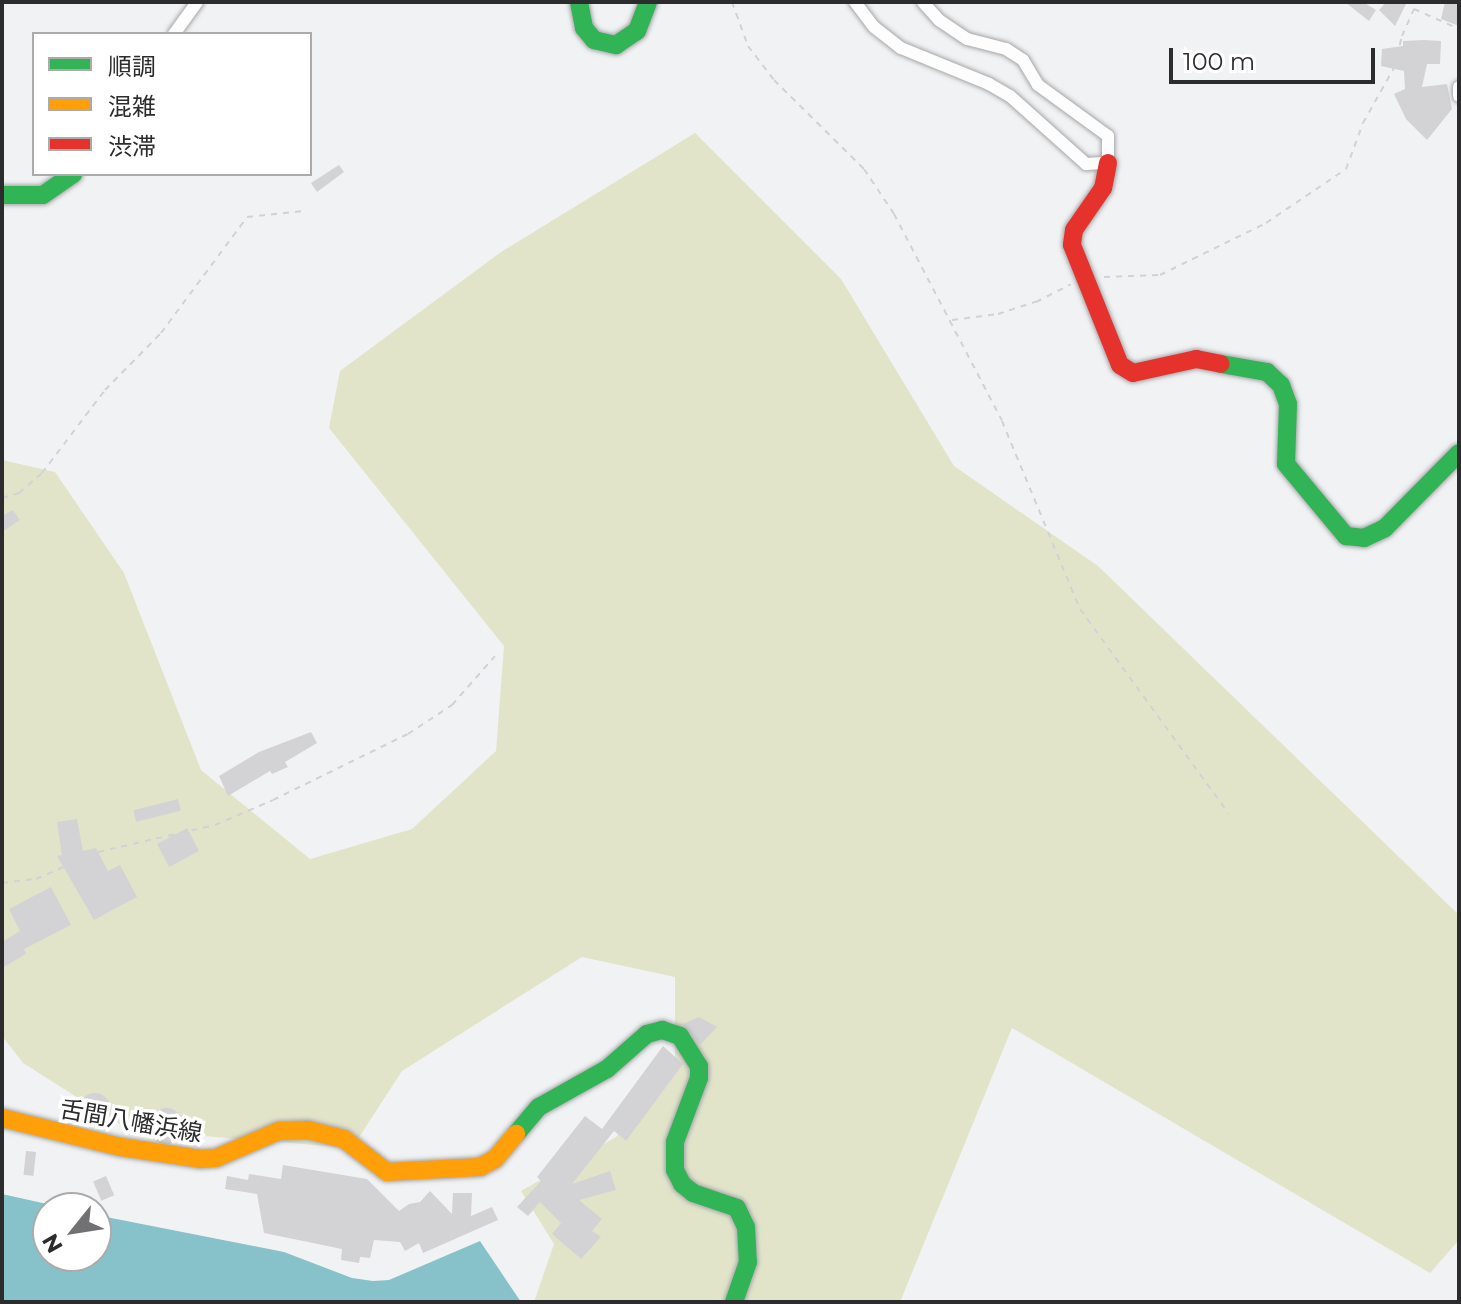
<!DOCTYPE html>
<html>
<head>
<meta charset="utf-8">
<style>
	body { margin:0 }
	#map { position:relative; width:1461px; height:1304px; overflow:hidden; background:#f1f2f4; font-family:Montserrat,"Noto Sans JP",sans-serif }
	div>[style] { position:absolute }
	.green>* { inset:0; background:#e2e4ca }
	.water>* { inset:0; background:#87c2ca }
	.building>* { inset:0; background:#d3d3d5; transform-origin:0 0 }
	.round { border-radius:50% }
	.path>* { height:2px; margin-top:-1px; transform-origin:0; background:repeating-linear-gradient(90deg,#d2d2d3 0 6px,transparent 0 12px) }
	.roads { filter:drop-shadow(0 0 2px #a6a7a8) drop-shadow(0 0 2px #a6a7a8) }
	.street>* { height:12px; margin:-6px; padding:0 6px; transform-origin:6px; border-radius:6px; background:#fdfdfd }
	.fast>* { height:18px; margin:-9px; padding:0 9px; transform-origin:9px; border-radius:9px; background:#30b455 }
	.slow>* { height:18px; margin:-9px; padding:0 9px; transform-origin:9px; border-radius:9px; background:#ff9f0a }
	.jam>* { height:18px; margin:-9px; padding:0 9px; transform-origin:9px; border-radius:9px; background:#e5322d }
	span { translate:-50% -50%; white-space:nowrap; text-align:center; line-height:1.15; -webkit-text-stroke:7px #fff; paint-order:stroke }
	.street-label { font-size:24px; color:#2c2c2e }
	.frame { position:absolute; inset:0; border:4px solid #2c2c2e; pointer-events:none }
	.legend { position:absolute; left:32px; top:32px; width:280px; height:144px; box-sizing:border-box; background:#fff; border:2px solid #ababab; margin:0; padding:10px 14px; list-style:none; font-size:24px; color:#2c2c2e }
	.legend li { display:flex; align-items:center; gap:16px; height:40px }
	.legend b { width:40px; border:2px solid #ababab }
	.north { position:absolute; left:32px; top:1192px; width:80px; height:80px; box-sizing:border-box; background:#fff; border:2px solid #ababab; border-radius:50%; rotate:240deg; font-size:22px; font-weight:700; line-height:32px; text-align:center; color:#2c2c2e }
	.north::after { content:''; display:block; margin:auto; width:28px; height:36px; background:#717173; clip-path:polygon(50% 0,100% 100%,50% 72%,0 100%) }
	.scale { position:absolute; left:1169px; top:48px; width:206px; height:36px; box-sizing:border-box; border:4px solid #2c2c2e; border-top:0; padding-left:10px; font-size:24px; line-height:28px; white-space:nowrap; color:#2c2c2e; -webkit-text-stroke:6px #fff; paint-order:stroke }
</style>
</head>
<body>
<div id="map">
	<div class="green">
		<i style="clip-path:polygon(695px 133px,841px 279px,954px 466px,1098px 566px,1459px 915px,1459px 1240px,1430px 1273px,1012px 1028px,900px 1302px,534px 1302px,554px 1244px,521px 1191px,616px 1137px,675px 1059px,675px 977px,582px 957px,402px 1071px,352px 1148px,129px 1130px,23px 1063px,2px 1036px,2px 460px,55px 472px,124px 573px,201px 770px,310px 859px,412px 829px,496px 751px,504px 646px,329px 428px,340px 371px,501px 252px)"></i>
	</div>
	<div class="water">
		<i style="clip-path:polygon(2px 1194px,65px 1208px,48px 1208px,48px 1256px,96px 1256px,96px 1215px,284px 1252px,352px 1278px,373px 1281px,389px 1280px,480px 1241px,521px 1302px,2px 1302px)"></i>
	</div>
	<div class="building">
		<i style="clip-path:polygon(1345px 2px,1363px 2px,1376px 10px,1369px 21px)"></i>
		<i style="clip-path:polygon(1386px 2px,1407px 2px,1395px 26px,1379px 10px)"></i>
		<i style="clip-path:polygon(1445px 2px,1459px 2px,1459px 26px,1441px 19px)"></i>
		<i style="clip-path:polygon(1424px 40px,1441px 41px,1440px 64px,1427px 64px,1422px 87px,1447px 84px,1452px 109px,1427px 140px,1406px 119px,1394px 94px,1405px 89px,1404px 71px,1381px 66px,1382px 49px,1403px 46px,1403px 41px)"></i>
		<i style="clip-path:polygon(339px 165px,344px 172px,317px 192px,311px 183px)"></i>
		<i style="clip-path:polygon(13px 510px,20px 520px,2px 532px,2px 516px)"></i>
		<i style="clip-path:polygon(311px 732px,317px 743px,285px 762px,288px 767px,272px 774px,270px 771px,228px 796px,219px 776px,259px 752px)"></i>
		<i style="left:178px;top:799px;width:12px;height:46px;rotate:76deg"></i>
		<i style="clip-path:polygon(77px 819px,83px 851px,96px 848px,108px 871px,120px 865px,137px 897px,94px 920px,57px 856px,62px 855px,57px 822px)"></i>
		<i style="left:187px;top:828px;width:26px;height:34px;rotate:62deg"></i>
		<i style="clip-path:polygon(51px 887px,71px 925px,24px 949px,26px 954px,2px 968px,2px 942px,20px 931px,9px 909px)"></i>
		<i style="clip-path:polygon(699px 1017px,717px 1027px,700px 1045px,683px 1024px)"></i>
		<i style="clip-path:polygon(663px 1046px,683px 1064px,626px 1141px,614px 1131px,572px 1184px,610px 1171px,616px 1190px,579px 1200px,602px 1219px,592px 1231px,601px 1237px,581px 1259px,552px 1234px,561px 1223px,540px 1202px,528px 1216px,517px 1207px,541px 1181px,537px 1177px,585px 1116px,602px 1129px)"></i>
		<i class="round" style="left:79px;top:1093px;width:32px;height:32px"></i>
		<i class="round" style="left:148px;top:1108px;width:36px;height:36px"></i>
		<i style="left:26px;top:1151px;width:10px;height:24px;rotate:6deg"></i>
		<i style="clip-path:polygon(283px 1165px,367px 1179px,399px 1211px,409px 1204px,420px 1202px,430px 1191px,452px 1214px,453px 1193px,472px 1193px,471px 1216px,492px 1207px,498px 1220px,423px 1253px,419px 1243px,405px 1251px,400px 1242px,374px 1240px,370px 1258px,360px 1257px,359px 1263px,341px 1260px,342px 1249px,264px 1233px,257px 1194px,225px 1189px,227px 1176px,248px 1180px,249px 1174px,281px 1179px)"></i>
		<i style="left:106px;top:1176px;width:21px;height:14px;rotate:67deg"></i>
	</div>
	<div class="path">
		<i style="left:732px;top:2px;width:47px;rotate:70deg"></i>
		<i style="left:748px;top:46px;width:43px;rotate:52.6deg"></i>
		<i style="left:774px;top:80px;width:127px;rotate:44.7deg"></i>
		<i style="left:864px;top:169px;width:54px;rotate:56.3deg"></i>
		<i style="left:894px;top:214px;width:233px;rotate:62.4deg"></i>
		<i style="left:1002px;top:421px;width:204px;rotate:67.5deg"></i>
		<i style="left:1080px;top:609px;width:253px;rotate:54deg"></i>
		<i style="left:1104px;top:277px;width:56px;rotate:-2deg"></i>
		<i style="left:1160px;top:275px;width:118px;rotate:-26.1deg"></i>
		<i style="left:1266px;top:223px;width:97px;rotate:-34deg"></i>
		<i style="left:1346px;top:169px;width:49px;rotate:-69.7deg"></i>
		<i style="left:1363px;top:123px;width:63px;rotate:-60.6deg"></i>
		<i style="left:1394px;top:68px;width:33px;rotate:-76deg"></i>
		<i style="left:1402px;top:36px;width:30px;rotate:-66deg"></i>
		<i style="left:1414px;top:9px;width:49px;rotate:24deg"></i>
		<i style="left:952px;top:320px;width:46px;rotate:-7.4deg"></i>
		<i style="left:998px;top:314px;width:40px;rotate:-18deg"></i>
		<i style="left:1036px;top:302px;width:39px;rotate:-27deg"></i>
		<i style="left:2px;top:498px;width:18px;rotate:-16deg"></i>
		<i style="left:19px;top:493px;width:30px;rotate:-41deg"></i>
		<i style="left:42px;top:473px;width:104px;rotate:-52.8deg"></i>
		<i style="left:105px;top:390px;width:80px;rotate:-45.5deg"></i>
		<i style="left:161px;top:333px;width:144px;rotate:-53.4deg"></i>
		<i style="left:247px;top:217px;width:57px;rotate:-6deg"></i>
		<i style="left:2px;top:883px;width:34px;rotate:-7deg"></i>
		<i style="left:36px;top:879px;width:68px;rotate:-23.5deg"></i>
		<i style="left:98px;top:852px;width:120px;rotate:-13deg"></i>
		<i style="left:215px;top:825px;width:63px;rotate:-23.3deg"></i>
		<i style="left:273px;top:800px;width:150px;rotate:-26.1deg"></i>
		<i style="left:408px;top:734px;width:53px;rotate:-33.4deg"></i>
		<i style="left:452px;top:705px;width:65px;rotate:-48.7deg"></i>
	</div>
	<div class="roads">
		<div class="street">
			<i style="left:855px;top:2px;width:31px;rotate:53deg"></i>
			<i style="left:874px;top:27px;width:34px;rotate:38deg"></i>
			<i style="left:901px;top:48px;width:95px;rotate:22.2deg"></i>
			<i style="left:989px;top:84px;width:24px;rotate:30deg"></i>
			<i style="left:1010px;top:96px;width:102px;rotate:41.8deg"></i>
			<i style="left:1086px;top:164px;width:22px;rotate:-3deg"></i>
			<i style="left:1108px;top:163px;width:27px;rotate:-90deg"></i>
			<i style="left:1108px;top:136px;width:87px;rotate:-143.9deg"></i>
			<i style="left:1038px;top:85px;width:29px;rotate:-121deg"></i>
			<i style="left:1023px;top:60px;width:20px;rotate:-147deg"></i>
			<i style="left:1006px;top:49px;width:40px;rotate:-165.6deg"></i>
			<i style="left:967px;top:39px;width:34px;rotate:-146deg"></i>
			<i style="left:939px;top:20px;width:24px;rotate:-132deg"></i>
			<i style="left:174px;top:34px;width:39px;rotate:-54deg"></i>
			<i style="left:1459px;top:87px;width:9px;rotate:90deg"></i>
		</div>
		<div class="fast">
			<i style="left:579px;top:2px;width:26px;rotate:79deg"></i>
			<i style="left:584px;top:28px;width:16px;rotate:50deg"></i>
			<i style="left:594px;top:40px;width:23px;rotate:13deg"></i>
			<i style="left:616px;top:45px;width:25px;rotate:-34deg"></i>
			<i style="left:637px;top:31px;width:31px;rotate:-69deg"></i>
			<i style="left:2px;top:195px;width:41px"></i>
			<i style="left:43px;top:195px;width:37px;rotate:-35deg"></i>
			<i style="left:1221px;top:364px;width:47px;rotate:9.9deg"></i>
			<i style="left:1267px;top:372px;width:19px;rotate:43deg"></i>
			<i style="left:1281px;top:385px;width:20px;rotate:70deg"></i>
			<i style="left:1288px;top:404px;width:60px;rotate:91.9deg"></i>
			<i style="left:1286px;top:464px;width:94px;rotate:50.2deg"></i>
			<i style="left:1346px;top:536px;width:18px;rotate:6deg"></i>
			<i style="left:1364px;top:538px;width:23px;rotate:-25deg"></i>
			<i style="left:1385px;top:528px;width:105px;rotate:-45.4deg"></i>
			<i style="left:516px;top:1134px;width:35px;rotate:-50deg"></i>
			<i style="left:539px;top:1107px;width:78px;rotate:-29.2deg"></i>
			<i style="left:607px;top:1069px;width:53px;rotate:-41.2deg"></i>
			<i style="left:647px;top:1034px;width:16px;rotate:-15deg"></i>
			<i style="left:662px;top:1030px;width:19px;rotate:18deg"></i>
			<i style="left:680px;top:1036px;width:36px;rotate:58deg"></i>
			<i style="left:699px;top:1066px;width:12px;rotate:90deg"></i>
			<i style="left:699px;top:1078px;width:68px;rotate:110.6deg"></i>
			<i style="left:675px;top:1142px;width:28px;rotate:90deg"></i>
			<i style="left:675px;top:1170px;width:16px;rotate:63deg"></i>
			<i style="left:682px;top:1184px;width:14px;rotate:39deg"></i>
			<i style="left:693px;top:1193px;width:46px;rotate:18.8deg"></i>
			<i style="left:737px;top:1208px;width:21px;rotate:65deg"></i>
			<i style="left:746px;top:1227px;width:35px;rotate:87deg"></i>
			<i style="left:748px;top:1262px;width:42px;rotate:109.3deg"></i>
		</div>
		<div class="slow">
			<i style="left:2px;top:1118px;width:122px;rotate:13.7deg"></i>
			<i style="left:121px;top:1147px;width:80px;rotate:8.6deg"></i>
			<i style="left:200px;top:1159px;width:16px;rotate:-4deg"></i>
			<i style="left:216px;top:1158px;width:69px;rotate:-23.2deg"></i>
			<i style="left:279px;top:1131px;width:29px;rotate:-2deg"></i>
			<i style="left:308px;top:1130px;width:37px;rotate:14deg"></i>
			<i style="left:344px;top:1139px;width:54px;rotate:37.5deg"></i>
			<i style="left:387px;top:1172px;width:93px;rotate:-3.1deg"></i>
			<i style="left:480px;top:1167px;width:17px;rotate:-28deg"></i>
			<i style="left:495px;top:1159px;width:33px;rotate:-50deg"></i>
		</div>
		<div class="jam">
			<i style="left:1108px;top:163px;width:25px;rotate:101deg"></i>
			<i style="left:1103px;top:188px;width:51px;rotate:124.6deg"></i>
			<i style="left:1074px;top:230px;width:15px;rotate:98deg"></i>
			<i style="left:1072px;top:245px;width:129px;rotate:68.2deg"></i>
			<i style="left:1120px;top:365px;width:15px;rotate:32deg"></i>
			<i style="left:1133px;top:373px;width:65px;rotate:-12.5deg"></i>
			<i style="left:1196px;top:359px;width:25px;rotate:11deg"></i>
		</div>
	</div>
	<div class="street-label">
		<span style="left:131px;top:1121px;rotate:10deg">舌間八幡浜線</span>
	</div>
	<div class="frame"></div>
	<ul class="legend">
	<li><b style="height:10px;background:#30b455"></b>順調</li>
	<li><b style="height:10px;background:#ff9f0a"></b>混雑</li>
	<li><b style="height:10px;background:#e5322d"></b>渋滞</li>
	</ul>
	<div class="north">N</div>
	<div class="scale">100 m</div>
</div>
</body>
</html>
